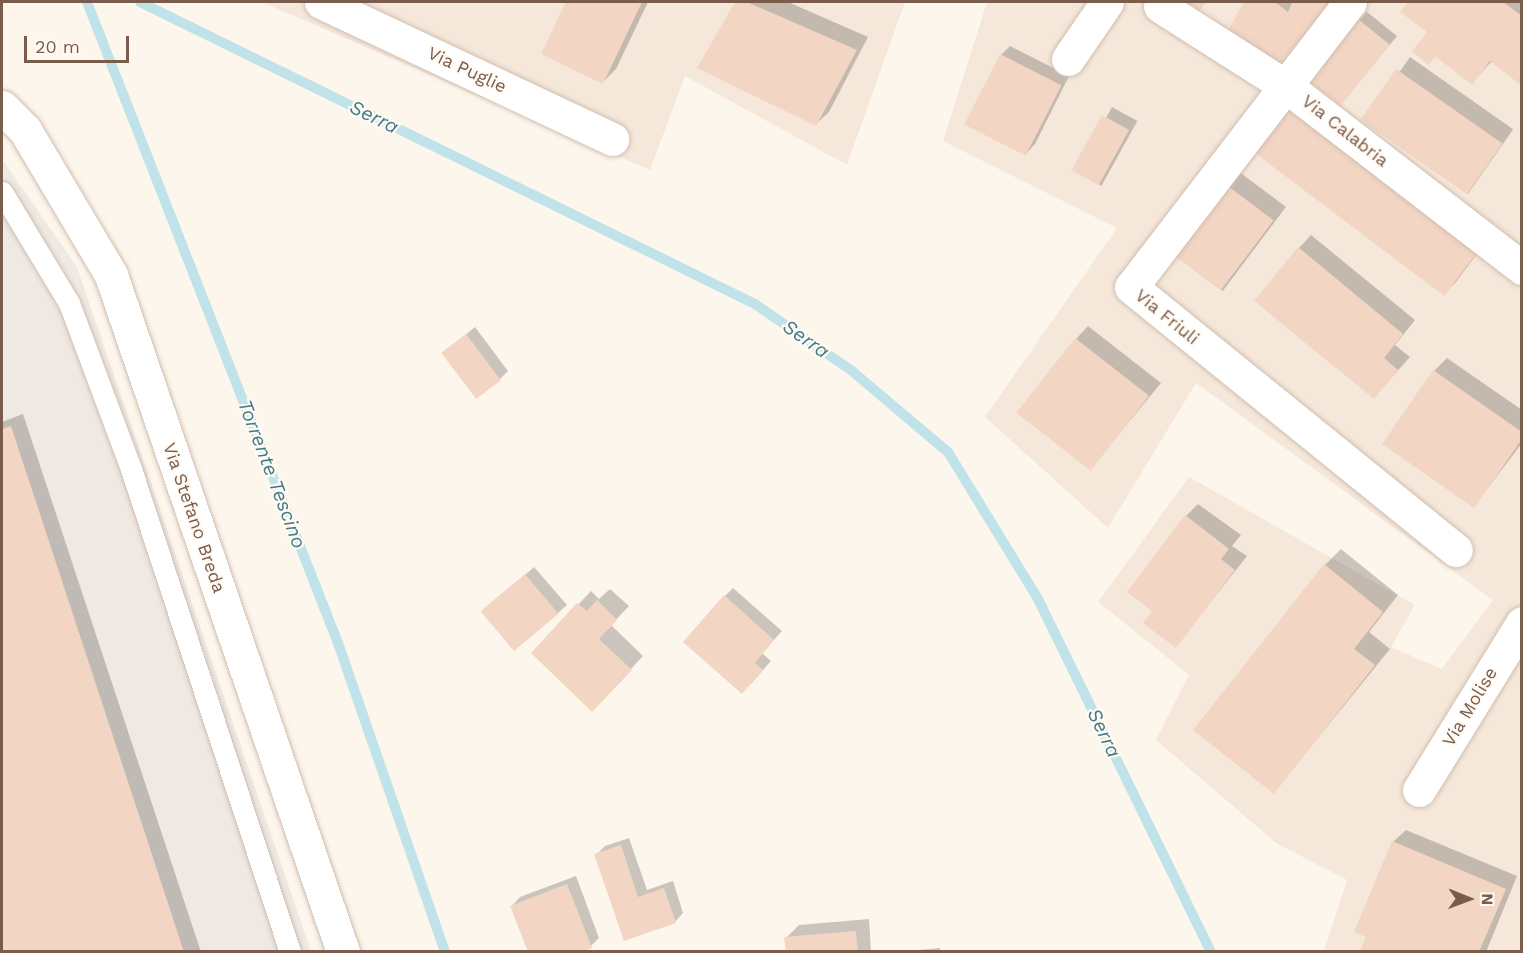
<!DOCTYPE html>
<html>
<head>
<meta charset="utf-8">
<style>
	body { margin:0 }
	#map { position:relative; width:1523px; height:953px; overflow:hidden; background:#fdf6ec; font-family:"Work Sans",sans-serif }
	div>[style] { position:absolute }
	.residential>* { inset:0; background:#f5e8da }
	.industrial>* { inset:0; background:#efe9e4 }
	.shadow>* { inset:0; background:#0003; transform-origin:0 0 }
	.stream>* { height:10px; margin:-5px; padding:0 5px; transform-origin:5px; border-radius:5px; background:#bfe3e8 }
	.building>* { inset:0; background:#f3d5c3; transform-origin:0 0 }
	.roads { filter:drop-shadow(0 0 2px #d1beb0) drop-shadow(0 0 2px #d1beb0) }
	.lane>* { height:21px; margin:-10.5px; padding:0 10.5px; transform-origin:10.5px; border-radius:10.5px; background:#fff }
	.street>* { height:33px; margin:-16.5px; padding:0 16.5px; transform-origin:16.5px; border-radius:16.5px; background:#fff }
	span { translate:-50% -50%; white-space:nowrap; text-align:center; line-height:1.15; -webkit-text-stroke:4.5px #fffaf3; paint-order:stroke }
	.street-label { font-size:18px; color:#7a5c4d }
	.water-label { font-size:20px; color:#437c86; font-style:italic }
	.frame { position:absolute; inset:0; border:3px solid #7a5c4d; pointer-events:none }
	.north { position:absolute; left:1439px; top:869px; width:60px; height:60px; -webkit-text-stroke:4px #fffaf3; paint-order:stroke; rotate:91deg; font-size:16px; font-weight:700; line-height:24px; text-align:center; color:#7a5c4d }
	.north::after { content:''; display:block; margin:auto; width:21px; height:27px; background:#7a5c4d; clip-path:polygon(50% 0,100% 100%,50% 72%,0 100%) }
	.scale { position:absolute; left:24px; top:36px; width:105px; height:27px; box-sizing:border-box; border:3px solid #7a5c4d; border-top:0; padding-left:8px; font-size:18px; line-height:21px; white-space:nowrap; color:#7a5c4d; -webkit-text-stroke:4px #fffaf3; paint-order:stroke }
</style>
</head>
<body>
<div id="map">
	<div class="residential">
		<i style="clip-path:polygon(262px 2px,905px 2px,847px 165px,685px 76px,650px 170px)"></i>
		<i style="clip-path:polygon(987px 2px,1521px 2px,1521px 951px,1324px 951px,1347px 880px,1276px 843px,1156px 740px,1189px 675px,1098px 602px,1189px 477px,1415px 605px,1391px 647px,1442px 669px,1493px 600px,1196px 383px,1108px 528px,985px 417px,1117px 228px,943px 141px)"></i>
	</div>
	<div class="industrial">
		<i style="clip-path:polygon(2px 159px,77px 267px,311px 951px,2px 951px)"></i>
	</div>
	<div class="shadow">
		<i style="clip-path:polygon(567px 2px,648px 2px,616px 69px,603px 82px,543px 53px)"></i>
		<i style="clip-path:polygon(737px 2px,788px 2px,868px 37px,829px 112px,816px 124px,700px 67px)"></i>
		<i style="clip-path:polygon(1246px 2px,1332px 2px,1276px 68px,1229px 32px)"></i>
		<i style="clip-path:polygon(1410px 2px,1522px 2px,1522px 84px,1492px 61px,1472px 83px,1436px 55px,1429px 63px,1429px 32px,1402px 12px)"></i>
		<i style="clip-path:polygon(1367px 12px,1397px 36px,1340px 105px,1359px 20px)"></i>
		<i style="clip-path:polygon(1010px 46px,1069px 76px,1035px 144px,1027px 153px,1001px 55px)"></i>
		<i style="left:1410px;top:57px;width:126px;height:79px;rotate:35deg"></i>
		<i style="left:1112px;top:107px;width:29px;height:74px;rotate:29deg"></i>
		<i style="left:1238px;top:171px;width:60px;height:105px;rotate:37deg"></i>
		<i style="clip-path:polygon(1311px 235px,1415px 320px,1395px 345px,1410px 357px,1374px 397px,1299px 248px)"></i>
		<i style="clip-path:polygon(1491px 235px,1456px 282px,1443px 295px)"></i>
		<i style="clip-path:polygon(1088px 326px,1161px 383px,1090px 469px,1076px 339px)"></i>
		<i style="clip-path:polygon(475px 327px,508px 371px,500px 379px,443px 353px)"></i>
		<i style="clip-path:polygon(1447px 358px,1522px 410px,1522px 443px,1474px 506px,1434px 371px)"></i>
		<i style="clip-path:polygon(23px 414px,201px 952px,2px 952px,2px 422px)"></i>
		<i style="clip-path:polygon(1198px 504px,1241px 535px,1232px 546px,1247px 556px,1176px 646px,1154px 611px,1186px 516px)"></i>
		<i style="clip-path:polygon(1341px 549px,1398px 595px,1369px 632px,1390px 649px,1274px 792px,1325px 565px)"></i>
		<i style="clip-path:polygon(534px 567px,567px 605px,558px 613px,492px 604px)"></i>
		<i style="clip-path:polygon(733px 588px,782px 631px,762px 653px,771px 661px,751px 684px,725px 596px)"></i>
		<i style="clip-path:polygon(610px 589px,629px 606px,611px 625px,643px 656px,605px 697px,533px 653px,591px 591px,599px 599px)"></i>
		<i style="clip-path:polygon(1406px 830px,1517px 876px,1486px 952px,1362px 952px,1393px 842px)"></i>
		<i style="clip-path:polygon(629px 838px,647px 890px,673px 881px,683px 913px,675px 922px,625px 939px,596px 855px,605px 846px)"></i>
		<i style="clip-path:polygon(576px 876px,599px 938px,591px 946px,512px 906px,520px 897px)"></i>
		<i style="clip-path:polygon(869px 919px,871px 952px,787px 952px,786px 938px,799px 925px)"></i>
		<i style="clip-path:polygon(940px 948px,941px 952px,896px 952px)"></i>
	</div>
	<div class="stream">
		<i style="left:87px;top:2px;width:688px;rotate:68.62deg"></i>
		<i style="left:338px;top:643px;width:327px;rotate:70.9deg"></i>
		<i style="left:140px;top:2px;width:685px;rotate:26.15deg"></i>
		<i style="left:755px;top:304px;width:118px;rotate:34.6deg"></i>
		<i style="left:852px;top:371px;width:126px;rotate:40.2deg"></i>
		<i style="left:948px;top:452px;width:170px;rotate:58.5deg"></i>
		<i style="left:1037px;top:597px;width:395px;rotate:63.9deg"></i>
	</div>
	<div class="building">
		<i style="clip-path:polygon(566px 2px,642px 2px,603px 84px,541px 54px)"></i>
		<i style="clip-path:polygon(735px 2px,747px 2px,857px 50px,816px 126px,697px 68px)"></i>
		<i style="clip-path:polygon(1180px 2px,1206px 2px,1197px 14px)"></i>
		<i style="clip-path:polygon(1244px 2px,1275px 2px,1288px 12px,1292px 2px,1331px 2px,1276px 70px,1227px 32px)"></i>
		<i style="clip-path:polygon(1408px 2px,1503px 2px,1522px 16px,1522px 86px,1490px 61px,1472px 85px,1435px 56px,1429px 65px,1412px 51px,1427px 32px,1400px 12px)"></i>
		<i style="left:1358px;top:19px;width:41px;height:79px;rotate:39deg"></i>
		<i style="left:1000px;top:54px;width:69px;height:79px;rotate:27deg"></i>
		<i style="left:1396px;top:69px;width:130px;height:62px;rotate:35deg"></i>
		<i style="left:1289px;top:105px;width:239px;height:59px;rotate:37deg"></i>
		<i style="left:1102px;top:115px;width:31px;height:63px;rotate:29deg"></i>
		<i style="left:1224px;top:183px;width:62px;height:88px;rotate:37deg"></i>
		<i style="clip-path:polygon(1298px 247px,1403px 334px,1384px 358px,1398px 370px,1374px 399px,1254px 301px)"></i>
		<i style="left:466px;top:334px;width:58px;height:31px;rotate:53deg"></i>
		<i style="left:1075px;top:338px;width:94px;height:95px;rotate:38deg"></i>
		<i style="clip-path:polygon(1433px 370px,1522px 432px,1522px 439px,1474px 508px,1382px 444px)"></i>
		<i style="clip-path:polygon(11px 426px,184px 952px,2px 952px,2px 429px)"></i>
		<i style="clip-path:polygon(1185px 515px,1229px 549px,1221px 559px,1235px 570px,1176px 648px,1143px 623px,1152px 611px,1127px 592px)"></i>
		<i style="clip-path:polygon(1324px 564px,1383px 612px,1354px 649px,1375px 665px,1274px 794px,1193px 730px)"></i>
		<i style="left:525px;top:574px;width:52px;height:58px;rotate:50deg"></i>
		<i style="clip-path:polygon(724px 595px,774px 640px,755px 663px,763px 670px,742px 694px,683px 642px)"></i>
		<i style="clip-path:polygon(597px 600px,617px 620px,599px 639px,632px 670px,592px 712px,531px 653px,577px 603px,587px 611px)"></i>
		<i style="clip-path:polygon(1392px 841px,1506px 889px,1479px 952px,1360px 952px,1366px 937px,1354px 932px)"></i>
		<i style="clip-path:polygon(621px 845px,638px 897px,664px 888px,676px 923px,624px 941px,594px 854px)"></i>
		<i style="clip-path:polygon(567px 884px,592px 948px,582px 952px,528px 952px,510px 906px)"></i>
		<i style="clip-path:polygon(856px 931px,858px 952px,786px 952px,784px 937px)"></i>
	</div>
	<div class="roads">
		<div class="lane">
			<i style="left:2px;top:192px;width:130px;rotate:58.9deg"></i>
			<i style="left:69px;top:303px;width:177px;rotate:69.5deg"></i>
			<i style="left:131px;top:469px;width:508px;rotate:71.78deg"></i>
		</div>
		<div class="street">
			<i style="left:321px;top:2px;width:322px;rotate:25.2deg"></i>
			<i style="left:1350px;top:2px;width:359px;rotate:127.5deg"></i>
			<i style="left:1131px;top:287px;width:418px;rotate:39deg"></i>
			<i style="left:1160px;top:6px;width:151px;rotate:32.5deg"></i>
			<i style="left:1287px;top:87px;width:297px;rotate:37.6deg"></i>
			<i style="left:1068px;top:59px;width:69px;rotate:-55.6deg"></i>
			<i style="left:2px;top:107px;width:33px;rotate:45deg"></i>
			<i style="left:25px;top:130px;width:169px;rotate:59.3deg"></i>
			<i style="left:111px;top:275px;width:716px;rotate:71.08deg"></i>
			<i style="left:1419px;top:790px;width:196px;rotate:-58.3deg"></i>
		</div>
	</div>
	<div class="street-label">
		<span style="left:467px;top:70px;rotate:25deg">Via Puglie</span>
		<span style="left:1345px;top:131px;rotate:38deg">Via Calabria</span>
		<span style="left:1167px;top:317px;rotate:39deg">Via Friuli</span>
		<span style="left:194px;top:518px;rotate:71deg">Via Stefano Breda</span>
		<span style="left:1470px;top:707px;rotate:-59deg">Via Molise</span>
	</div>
	<div class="water-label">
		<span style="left:374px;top:117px;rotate:26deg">Serra</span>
		<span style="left:806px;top:339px;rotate:35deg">Serra</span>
		<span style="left:272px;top:474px;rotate:69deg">Torrente Tescino</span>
		<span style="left:1104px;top:733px;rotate:64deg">Serra</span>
	</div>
	<div class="frame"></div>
	<div class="north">N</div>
	<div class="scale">20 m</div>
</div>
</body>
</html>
